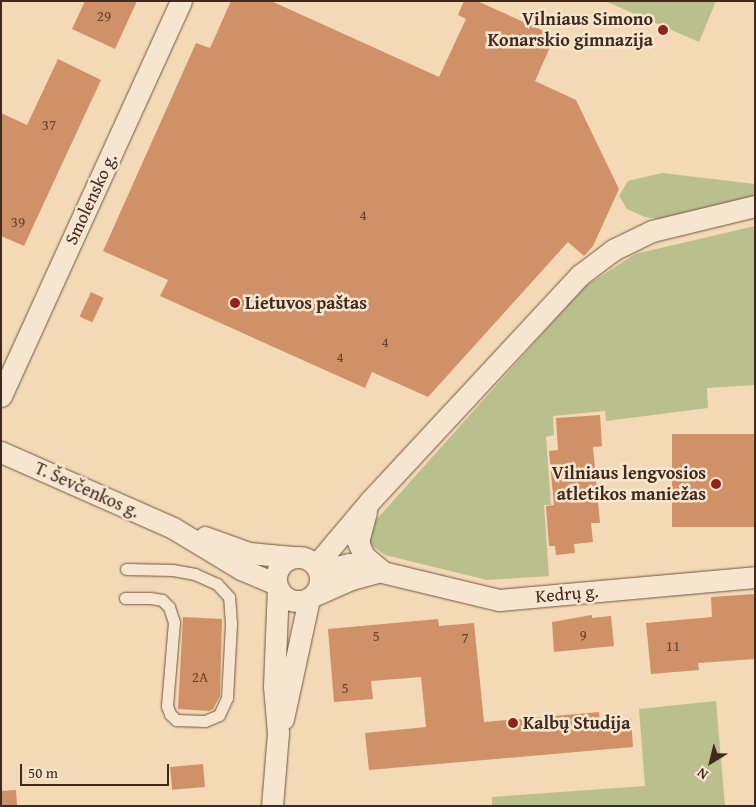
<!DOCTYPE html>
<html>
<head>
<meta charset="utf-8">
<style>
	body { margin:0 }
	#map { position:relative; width:756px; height:807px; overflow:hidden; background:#f3d9b5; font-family:"Gentium Book Plus",serif }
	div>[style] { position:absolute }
	.green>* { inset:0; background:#babf8e }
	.building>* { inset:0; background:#d09168; transform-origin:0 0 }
	.roads { filter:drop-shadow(0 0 1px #6e5543) drop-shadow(0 0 1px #6e5543) }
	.lane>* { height:11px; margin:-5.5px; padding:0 5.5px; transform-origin:5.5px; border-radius:5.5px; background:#f7e6cf }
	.street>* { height:21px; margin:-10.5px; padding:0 10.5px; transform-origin:10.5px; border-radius:10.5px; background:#f7e6cf }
	.street>.ring { margin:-10.5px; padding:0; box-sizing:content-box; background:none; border:21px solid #f7e6cf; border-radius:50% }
	.dots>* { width:14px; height:14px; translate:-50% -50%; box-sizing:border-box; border:2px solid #f7e6cf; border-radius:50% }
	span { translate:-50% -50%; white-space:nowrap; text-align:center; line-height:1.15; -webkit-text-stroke:5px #f7e6cf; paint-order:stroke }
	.number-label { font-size:15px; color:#654330 }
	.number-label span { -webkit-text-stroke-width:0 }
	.poi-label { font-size:18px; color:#41291d; font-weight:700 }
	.right { translate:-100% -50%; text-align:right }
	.left { translate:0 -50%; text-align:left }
	.street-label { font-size:18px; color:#41291d }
	.frame { position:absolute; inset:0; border:2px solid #41291d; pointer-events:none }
	.north { position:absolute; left:686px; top:737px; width:50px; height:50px; -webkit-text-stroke:4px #f7e6cf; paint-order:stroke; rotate:216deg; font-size:14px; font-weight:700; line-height:20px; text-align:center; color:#41291d }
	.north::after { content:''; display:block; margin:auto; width:18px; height:22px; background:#41291d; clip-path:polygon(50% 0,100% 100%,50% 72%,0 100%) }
	.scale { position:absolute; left:20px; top:764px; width:149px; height:22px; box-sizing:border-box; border:2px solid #41291d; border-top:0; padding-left:6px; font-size:15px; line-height:18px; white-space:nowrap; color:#41291d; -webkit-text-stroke:4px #f7e6cf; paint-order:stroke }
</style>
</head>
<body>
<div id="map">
	<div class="green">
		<i style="clip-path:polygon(605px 1px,716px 1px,699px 42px)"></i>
		<i style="clip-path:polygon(662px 173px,755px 184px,755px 196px,658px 219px,645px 217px,627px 209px,619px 196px,628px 181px)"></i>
		<i style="clip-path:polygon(755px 226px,755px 385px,707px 388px,708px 408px,606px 421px,605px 411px,553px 416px,554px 435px,546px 437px,551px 505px,544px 505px,549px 576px,487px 580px,385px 555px,371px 545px,366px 538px,368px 529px,584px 287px,635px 254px)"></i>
		<i style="clip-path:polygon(716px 701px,725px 806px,492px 806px,492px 797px,645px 786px,639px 709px)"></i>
	</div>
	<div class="building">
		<i style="clip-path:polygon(85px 1px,137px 1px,115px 49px,72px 29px)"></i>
		<i style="clip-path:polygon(231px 1px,271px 1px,439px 77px,466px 19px,458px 15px,464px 1px,477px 1px,555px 36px,535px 81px,576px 100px,619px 189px,593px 246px,584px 256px,568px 242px,428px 397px,372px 372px,365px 388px,160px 296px,168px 280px,103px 251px,196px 43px,210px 48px)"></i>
		<i style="clip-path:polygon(58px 59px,101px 80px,24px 246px,1px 236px,1px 113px,27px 125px)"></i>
		<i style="left:91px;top:292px;width:14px;height:27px;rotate:25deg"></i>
		<i style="clip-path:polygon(600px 415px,602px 446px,593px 447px,600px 523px,591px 523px,593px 542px,574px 544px,575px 553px,556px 555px,555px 546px,549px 546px,546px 506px,554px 505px,549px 451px,558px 450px,556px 418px)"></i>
		<i style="left:755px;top:434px;width:93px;height:83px;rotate:90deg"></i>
		<i style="clip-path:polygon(755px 594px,755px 659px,698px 663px,699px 670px,651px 674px,646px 623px,712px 617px,711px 597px)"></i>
		<i style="clip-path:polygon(592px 615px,592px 618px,611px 616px,614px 646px,554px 652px,552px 622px)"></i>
		<i style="clip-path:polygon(183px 617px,222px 619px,220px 696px,213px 709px,209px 711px,178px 709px)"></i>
		<i style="clip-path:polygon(438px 619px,439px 626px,474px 623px,484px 722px,599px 712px,600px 720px,631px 718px,633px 747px,369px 770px,365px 733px,426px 727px,421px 677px,371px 681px,373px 699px,334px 702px,328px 629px)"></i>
		<i style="left:203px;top:764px;width:23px;height:33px;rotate:85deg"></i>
		<i style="left:16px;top:790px;width:16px;height:15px;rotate:86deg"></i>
	</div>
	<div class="roads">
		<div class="lane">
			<i style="left:125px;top:598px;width:25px"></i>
			<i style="left:150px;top:598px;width:12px;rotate:9deg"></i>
			<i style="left:162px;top:600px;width:10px;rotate:45deg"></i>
			<i style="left:169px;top:607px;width:16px;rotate:72deg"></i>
			<i style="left:174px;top:622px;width:84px;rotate:94.8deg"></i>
			<i style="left:167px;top:706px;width:9px;rotate:69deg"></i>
			<i style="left:170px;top:714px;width:8px;rotate:45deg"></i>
			<i style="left:176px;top:720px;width:29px;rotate:2deg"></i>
			<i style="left:205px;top:721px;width:15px;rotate:-23deg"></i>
			<i style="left:219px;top:715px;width:19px;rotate:-65deg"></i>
			<i style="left:227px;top:698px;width:74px;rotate:-86.9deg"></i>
			<i style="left:231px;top:624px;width:27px;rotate:-94deg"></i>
			<i style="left:229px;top:597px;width:18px;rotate:-133deg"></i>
			<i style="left:217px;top:584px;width:24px;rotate:-156deg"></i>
			<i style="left:195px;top:574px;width:22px;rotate:-170deg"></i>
			<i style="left:173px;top:570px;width:47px;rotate:-178.8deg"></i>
		</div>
		<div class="street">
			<i style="left:1px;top:396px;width:434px;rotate:-65.5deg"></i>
			<i style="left:1px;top:452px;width:188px;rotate:23.8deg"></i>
			<i style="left:173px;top:528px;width:79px;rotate:31.1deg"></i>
			<i style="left:241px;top:569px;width:38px;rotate:23deg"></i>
			<i style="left:366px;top:512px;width:31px;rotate:105deg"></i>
			<i style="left:358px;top:542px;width:15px;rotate:67deg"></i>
			<i style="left:364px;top:556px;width:23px;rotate:40deg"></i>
			<i style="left:205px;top:537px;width:47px;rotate:20deg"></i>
			<i style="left:249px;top:553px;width:43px;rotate:5.3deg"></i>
			<i class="ring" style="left:276px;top:557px;width:23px;height:23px"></i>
			<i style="left:316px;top:565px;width:84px;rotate:-49.8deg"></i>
			<i style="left:370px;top:501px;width:309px;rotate:-47.1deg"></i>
			<i style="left:580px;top:275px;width:41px;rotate:-37.1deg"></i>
			<i style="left:613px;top:250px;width:43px;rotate:-26deg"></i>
			<i style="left:652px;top:231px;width:106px;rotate:-13.6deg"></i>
			<i style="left:319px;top:571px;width:31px;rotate:-13deg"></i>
			<i style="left:349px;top:564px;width:154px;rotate:13.5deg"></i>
			<i style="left:499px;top:600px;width:257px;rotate:-5.1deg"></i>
			<i style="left:313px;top:596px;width:42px;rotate:-24.1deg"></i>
			<i style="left:351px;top:579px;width:27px;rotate:-15deg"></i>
			<i style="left:283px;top:719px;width:123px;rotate:-77.8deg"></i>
			<i style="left:272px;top:806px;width:73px;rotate:-85.3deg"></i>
			<i style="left:278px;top:733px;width:47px;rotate:-94.9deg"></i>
			<i style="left:274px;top:686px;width:98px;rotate:-87.7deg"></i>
		</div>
	</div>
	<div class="dots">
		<i style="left:663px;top:30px;background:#8f2418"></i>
		<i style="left:235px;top:303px;background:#8f2418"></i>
		<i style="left:716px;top:484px;background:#8f2418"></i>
		<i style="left:513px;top:723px;background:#8f2418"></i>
	</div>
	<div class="number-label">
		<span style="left:104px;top:16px">29</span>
		<span style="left:49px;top:125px">37</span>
		<span style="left:363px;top:215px">4</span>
		<span style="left:18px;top:222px">39</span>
		<span style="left:385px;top:342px">4</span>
		<span style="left:340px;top:357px">4</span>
		<span style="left:583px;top:635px">9</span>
		<span style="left:376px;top:636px">5</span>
		<span style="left:465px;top:638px">7</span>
		<span style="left:673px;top:646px">11</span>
		<span style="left:200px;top:677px">2A</span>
		<span style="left:345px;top:688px">5</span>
	</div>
	<div class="poi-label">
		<span class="right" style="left:653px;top:30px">Vilniaus Simono<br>Konarskio gimnazija</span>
		<span class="left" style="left:245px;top:303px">Lietuvos paštas</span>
		<span class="right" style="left:706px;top:484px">Vilniaus lengvosios<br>atletikos maniežas</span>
		<span class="left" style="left:523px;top:723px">Kalbų Studija</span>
	</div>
	<div class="street-label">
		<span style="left:91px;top:199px;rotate:-65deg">Smolensko g.</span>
		<span style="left:87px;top:490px;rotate:24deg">T. Ševčenkos g.</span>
		<span style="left:567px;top:594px;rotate:-5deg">Kedrų g.</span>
	</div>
	<div class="frame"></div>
	<div class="north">N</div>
	<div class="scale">50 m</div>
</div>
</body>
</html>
